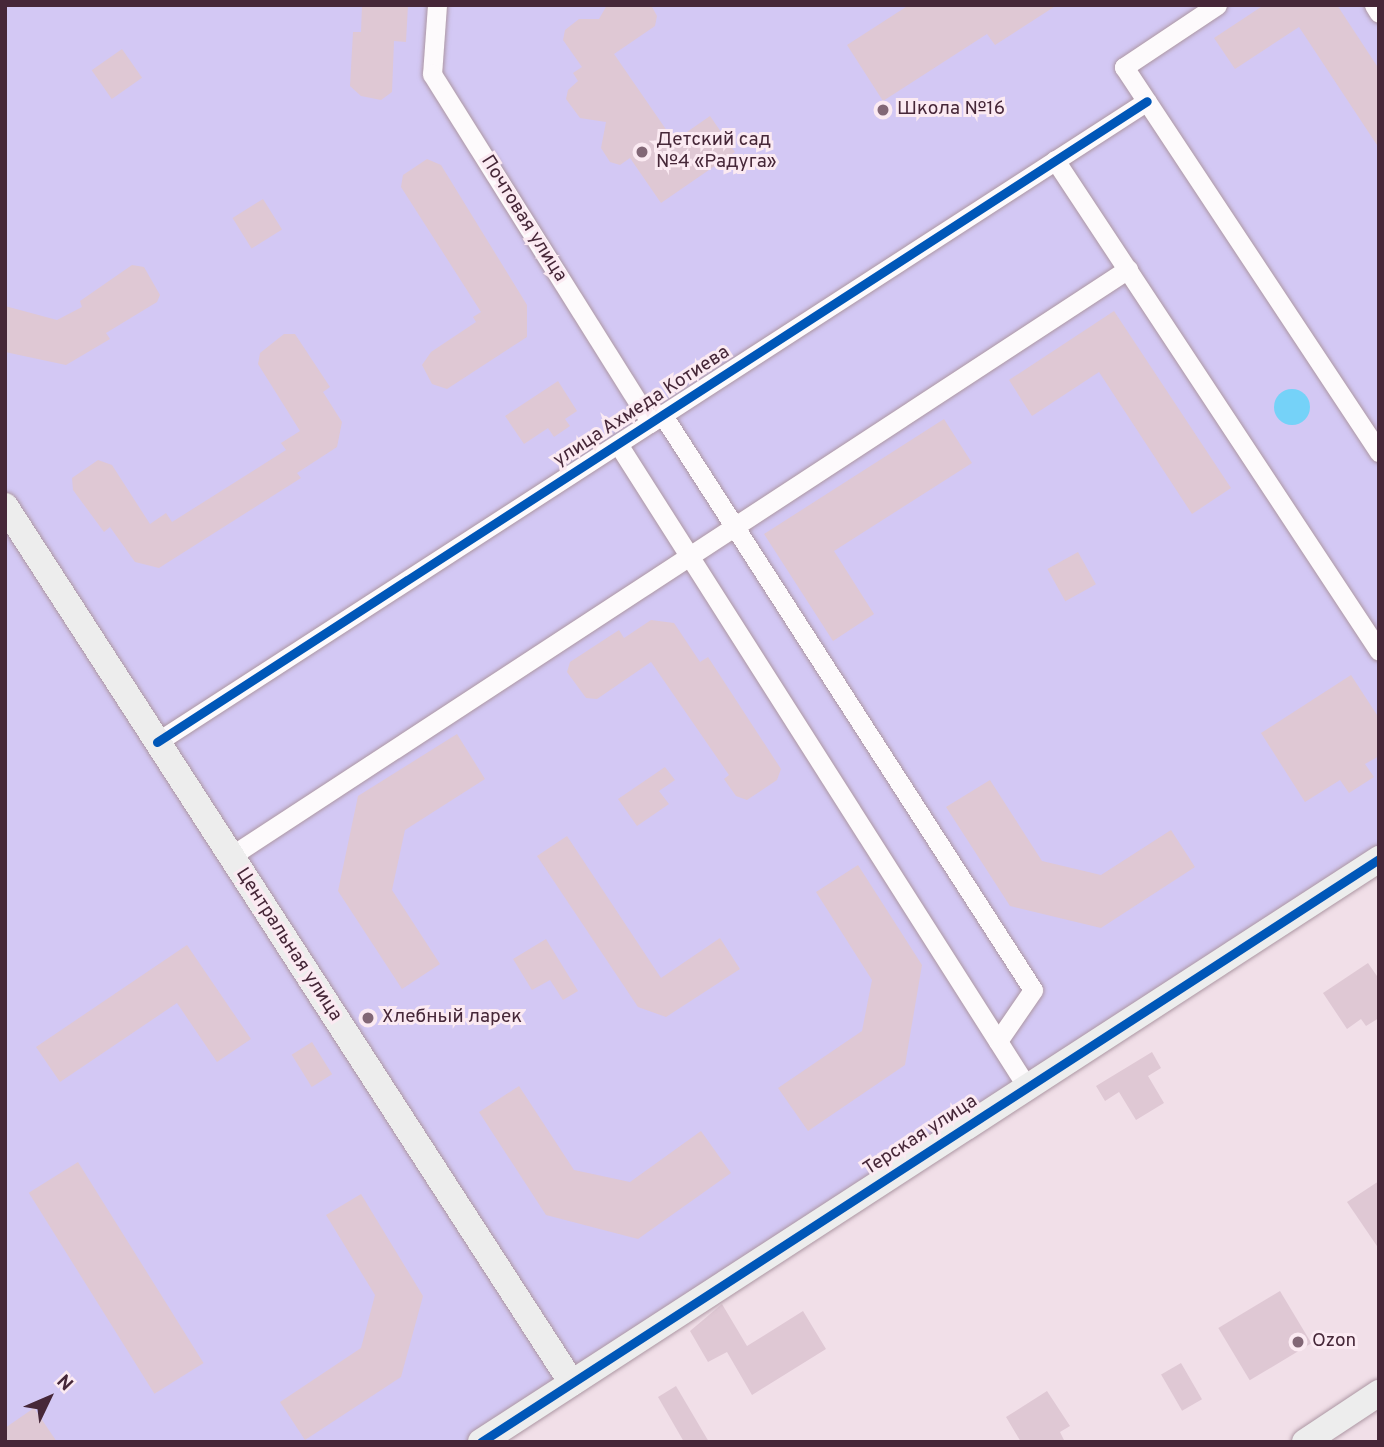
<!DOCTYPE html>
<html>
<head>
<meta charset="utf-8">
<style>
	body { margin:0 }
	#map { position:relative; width:1384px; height:1447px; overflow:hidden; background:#f1dfe8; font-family:Overpass,sans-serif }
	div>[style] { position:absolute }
	.green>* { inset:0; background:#d3c8f4 }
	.water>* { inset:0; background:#75d2f8 }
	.round { border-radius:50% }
	.building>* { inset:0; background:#dfc8d4; transform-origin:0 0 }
	.roads { filter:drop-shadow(0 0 2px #ad97a3) drop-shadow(0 0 2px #ad97a3) }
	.street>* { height:19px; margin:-9.5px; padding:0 9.5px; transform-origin:9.5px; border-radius:9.5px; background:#fdfafc }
	.secondary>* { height:26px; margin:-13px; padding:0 13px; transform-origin:13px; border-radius:13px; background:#ededed }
	.cycleway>* { height:9px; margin:-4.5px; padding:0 4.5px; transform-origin:4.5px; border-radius:4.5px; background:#0057b8 }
	.dots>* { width:19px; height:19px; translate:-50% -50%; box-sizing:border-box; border:4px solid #fbeaf2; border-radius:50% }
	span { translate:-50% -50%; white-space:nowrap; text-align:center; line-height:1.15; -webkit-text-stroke:6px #fbeaf2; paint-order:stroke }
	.poi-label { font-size:19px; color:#462738 }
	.left { translate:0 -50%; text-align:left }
	.street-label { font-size:19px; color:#462738 }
	.frame { position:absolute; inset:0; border:7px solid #462738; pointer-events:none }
	.north { position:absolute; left:14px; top:1363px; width:70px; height:70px; -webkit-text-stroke:5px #fbeaf2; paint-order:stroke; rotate:46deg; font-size:19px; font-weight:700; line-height:28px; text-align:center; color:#462738 }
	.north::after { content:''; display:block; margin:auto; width:24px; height:32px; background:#462738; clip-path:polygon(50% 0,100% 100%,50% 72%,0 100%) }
</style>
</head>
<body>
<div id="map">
	<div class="green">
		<i style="clip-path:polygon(5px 5px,1379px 5px,1379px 859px,481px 1442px,5px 1442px)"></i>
	</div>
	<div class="water">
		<i class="round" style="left:1274px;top:389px;width:36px;height:36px"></i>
	</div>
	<div class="building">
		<i style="clip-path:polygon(362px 5px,408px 5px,406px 42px,394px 41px,392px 92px,381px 100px,361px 96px,350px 86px,353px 32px,361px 32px)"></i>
		<i style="clip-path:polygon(607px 5px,651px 5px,657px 16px,655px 26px,614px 54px,674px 141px,710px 116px,735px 152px,661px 203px,630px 158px,620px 165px,610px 162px,601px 148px,606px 122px,580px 118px,566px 99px,568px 90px,578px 81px,573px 73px,582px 67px,563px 40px,565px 30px,579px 19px,599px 19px)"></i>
		<i style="clip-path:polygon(909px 5px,1057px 5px,995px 45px,987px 34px,883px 101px,847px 45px)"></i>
		<i style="clip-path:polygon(1264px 5px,1337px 5px,1379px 69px,1379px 148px,1299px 27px,1235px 69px,1214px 38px)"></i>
		<i style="left:122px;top:49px;width:35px;height:37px;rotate:55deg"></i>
		<i style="clip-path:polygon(427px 159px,441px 165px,527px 305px,527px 337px,447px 389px,432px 384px,422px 365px,431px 352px,476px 322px,473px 317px,481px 312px,401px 187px,403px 175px)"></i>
		<i style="left:263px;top:199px;width:36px;height:36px;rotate:58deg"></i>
		<i style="clip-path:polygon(132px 265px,144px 267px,160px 295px,157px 302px,106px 333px,110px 339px,66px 365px,5px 352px,5px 306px,57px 320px,82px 307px,80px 301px)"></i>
		<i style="clip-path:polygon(1114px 311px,1231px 488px,1192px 514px,1099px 372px,1032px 416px,1009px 380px)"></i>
		<i style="clip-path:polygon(284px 334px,295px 334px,330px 387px,323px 392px,342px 422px,337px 447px,297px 473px,301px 478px,159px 568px,135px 562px,110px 527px,104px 532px,73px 490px,72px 478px,98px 460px,112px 465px,150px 524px,166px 513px,172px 522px,286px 450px,281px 443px,300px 431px,258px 364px,260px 353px)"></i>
		<i style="clip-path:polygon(558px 381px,577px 411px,565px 419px,570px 426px,554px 437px,548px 428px,524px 444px,505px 416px)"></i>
		<i style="clip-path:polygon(944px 419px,972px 463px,834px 551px,874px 614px,833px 641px,764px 534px)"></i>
		<i style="left:1078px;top:552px;width:37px;height:35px;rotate:61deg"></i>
		<i style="clip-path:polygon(651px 620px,674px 623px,700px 662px,708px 657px,781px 769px,777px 780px,747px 800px,736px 796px,724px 779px,729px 775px,651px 662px,597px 699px,586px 698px,567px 672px,570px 662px,619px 630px,624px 638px)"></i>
		<i style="clip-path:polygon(1351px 675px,1379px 718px,1379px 756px,1365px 764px,1374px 777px,1349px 793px,1340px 780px,1305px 802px,1261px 733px)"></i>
		<i style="clip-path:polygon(457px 734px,485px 779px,405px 830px,392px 890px,440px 964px,402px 989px,338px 891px,358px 796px)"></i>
		<i style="clip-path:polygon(665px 767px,675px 780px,659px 791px,669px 804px,637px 826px,618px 799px)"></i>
		<i style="clip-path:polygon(990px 780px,1042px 861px,1101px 875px,1171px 830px,1195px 867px,1101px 928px,1010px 906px,946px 807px)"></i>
		<i style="clip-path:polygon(567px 836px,661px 978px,720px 938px,740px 969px,666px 1017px,638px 1007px,537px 856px)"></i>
		<i style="clip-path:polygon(858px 865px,922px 965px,905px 1065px,808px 1131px,778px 1088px,862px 1031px,872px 980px,816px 892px)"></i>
		<i style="clip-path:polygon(546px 939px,578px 991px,563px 1000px,550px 980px,532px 990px,513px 959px)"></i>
		<i style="clip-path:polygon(187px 945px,251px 1039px,217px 1062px,177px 1003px,60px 1082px,36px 1047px)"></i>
		<i style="clip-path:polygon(1368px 963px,1379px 979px,1379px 1018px,1366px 1026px,1361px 1019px,1347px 1029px,1323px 993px)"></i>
		<i style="left:312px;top:1042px;width:38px;height:24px;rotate:58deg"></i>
		<i style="clip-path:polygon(1152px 1052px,1161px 1068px,1148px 1076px,1164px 1103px,1136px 1120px,1119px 1092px,1105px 1101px,1096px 1086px)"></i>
		<i style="clip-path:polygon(519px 1086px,574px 1170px,630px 1182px,701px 1131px,731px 1173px,638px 1239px,546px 1215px,479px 1112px)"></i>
		<i style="left:78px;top:1162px;width:237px;height:58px;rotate:58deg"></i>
		<i style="clip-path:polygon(1379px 1181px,1379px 1249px,1347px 1202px)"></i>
		<i style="clip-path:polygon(361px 1194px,423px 1296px,401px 1377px,305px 1440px,280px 1402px,361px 1348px,375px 1295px,326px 1215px)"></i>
		<i style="left:1280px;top:1291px;width:61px;height:72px;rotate:59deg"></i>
		<i style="clip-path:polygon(722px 1304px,747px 1346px,803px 1311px,826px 1349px,752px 1395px,727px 1352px,708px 1362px,690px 1331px)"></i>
		<i style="left:1181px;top:1363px;width:42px;height:23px;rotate:60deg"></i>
		<i style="clip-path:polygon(676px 1386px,709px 1442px,684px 1442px,658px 1397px)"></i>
		<i style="clip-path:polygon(1047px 1391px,1070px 1426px,1060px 1432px,1065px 1442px,1021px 1442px,1006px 1417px)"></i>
		<i style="clip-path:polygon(34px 1408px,57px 1442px,5px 1442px,5px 1428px)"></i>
	</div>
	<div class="roads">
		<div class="street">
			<i style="left:437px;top:5px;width:69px;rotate:94.1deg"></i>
			<i style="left:432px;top:74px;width:411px;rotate:57.9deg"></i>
			<i style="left:1217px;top:5px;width:112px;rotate:146.3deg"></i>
			<i style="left:1124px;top:67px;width:462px;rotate:56.5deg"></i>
			<i style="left:1374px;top:5px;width:9px;rotate:58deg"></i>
			<i style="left:1055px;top:160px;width:588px;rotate:56.58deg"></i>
			<i style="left:662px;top:414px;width:685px;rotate:57.21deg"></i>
			<i style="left:1033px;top:990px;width:62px;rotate:124.5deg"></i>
			<i style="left:618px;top:444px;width:762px;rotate:57.54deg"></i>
			<i style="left:157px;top:742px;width:1179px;rotate:-32.92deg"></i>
			<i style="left:231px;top:856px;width:1072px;rotate:-33.2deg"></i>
		</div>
		<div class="secondary">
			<i style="left:5px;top:506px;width:1044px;rotate:57.12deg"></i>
			<i style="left:481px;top:1442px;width:1071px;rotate:-32.99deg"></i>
			<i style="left:1305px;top:1442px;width:89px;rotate:-33.5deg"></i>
		</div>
	</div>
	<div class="cycleway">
		<i style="left:157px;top:742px;width:1179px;rotate:-32.92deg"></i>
		<i style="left:481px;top:1442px;width:1071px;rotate:-32.99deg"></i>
	</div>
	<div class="dots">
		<i style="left:883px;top:110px;background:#826776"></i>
		<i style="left:642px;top:152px;background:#826776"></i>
		<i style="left:368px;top:1018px;background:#826776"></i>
		<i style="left:1298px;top:1342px;background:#826776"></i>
	</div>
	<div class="poi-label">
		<span class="left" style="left:897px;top:110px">Школа №16</span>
		<span class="left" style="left:656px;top:152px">Детский сад<br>№4 «Радуга»</span>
		<span class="left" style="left:382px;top:1018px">Хлебный ларек</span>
		<span class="left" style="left:1312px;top:1342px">Ozon</span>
	</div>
	<div class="street-label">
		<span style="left:523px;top:219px;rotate:58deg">Почтовая улица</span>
		<span style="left:642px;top:407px;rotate:-33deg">улица Ахмеда Котиева</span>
		<span style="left:288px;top:945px;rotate:57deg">Центральная улица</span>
		<span style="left:921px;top:1136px;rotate:-33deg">Терская улица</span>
	</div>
	<div class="frame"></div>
	<div class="north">N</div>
</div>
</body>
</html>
